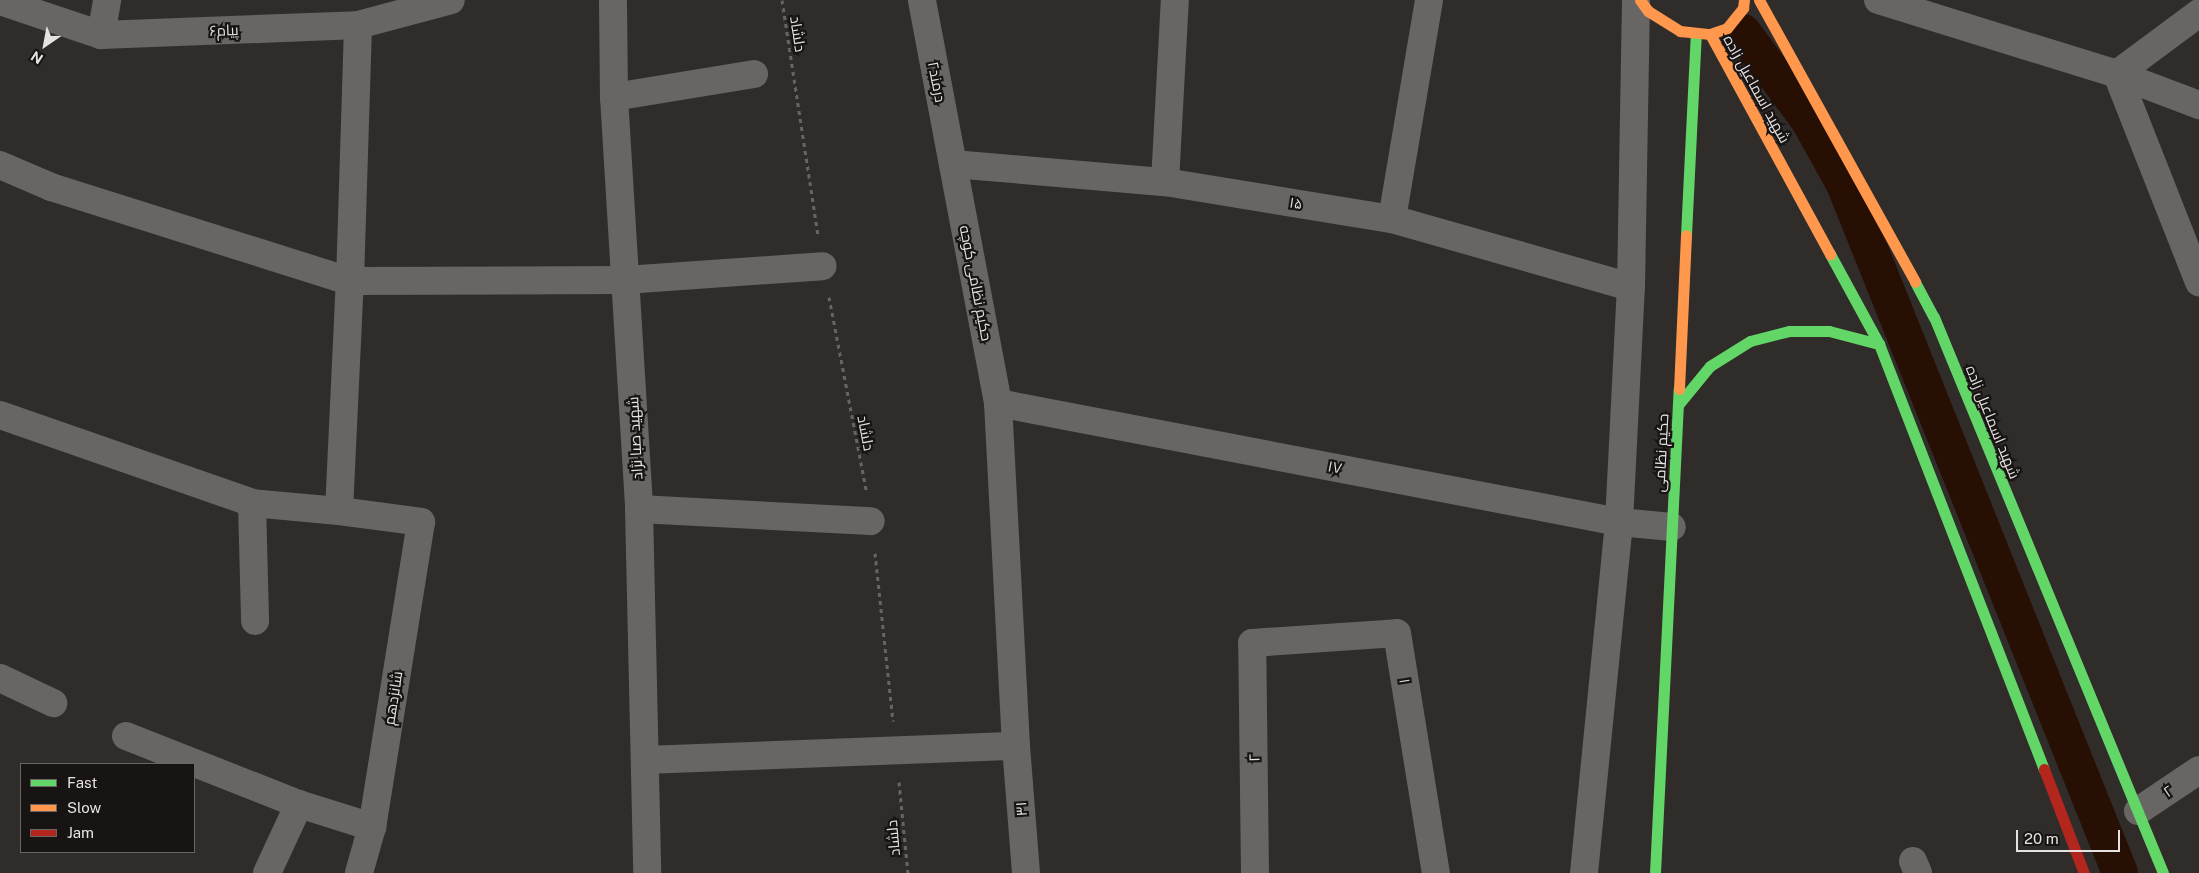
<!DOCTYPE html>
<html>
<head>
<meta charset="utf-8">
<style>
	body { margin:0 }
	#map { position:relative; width:2199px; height:873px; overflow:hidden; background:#2f2c2a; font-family:"Public Sans",Cairo,sans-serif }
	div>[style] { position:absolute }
	.canal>* { height:36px; margin:-18px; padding:0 18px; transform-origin:18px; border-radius:18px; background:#280f04 }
	.path>* { height:3px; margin-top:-1.5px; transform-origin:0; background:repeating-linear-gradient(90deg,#676564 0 4px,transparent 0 8px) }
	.street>* { height:28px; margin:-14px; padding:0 14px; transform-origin:14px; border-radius:14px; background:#676665 }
	.fast>* { height:11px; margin:-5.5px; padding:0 5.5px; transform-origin:5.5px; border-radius:5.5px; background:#63d668 }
	.slow>* { height:11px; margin:-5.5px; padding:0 5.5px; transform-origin:5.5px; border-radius:5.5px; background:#ff974d }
	.jam>* { height:11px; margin:-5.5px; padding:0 5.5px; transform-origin:5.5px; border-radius:5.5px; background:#b3261e }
	span { translate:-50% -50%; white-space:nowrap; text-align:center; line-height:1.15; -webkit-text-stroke:4.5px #171413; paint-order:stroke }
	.street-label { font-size:15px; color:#e6e2e0 }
	.legend { position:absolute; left:20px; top:763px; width:175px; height:90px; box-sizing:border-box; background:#171413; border:1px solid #6a6665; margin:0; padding:6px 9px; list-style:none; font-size:15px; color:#e6e2e0 }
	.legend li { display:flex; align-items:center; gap:10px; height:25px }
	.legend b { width:25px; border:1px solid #6a6665 }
	.north { position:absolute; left:20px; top:20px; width:50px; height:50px; -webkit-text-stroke:4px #171413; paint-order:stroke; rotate:213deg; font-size:14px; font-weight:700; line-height:20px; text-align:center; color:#e6e2e0 }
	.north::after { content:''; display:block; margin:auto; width:18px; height:22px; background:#e6e2e0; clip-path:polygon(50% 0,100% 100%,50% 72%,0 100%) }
	.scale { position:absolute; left:2016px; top:830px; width:104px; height:22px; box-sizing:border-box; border:2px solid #e6e2e0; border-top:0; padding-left:6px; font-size:15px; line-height:18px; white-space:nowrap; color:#e6e2e0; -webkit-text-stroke:4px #171413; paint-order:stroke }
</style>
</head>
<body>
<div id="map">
	<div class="canal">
		<i style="left:1743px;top:32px;width:111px;rotate:53.4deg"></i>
		<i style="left:1809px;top:121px;width:72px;rotate:60.9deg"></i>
		<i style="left:1844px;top:184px;width:742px;rotate:68.17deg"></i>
	</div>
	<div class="path">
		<i style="left:782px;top:0;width:237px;rotate:81.3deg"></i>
		<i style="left:829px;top:297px;width:197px;rotate:79.1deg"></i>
		<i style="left:875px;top:553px;width:169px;rotate:83.9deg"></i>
		<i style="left:899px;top:782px;width:91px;rotate:84.4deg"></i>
	</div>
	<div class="street">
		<i style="left:1878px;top:0;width:250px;rotate:17.2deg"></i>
		<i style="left:2117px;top:74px;width:88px;rotate:20.7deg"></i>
		<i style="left:0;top:1px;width:107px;rotate:18.6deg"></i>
		<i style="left:101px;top:35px;width:257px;rotate:-2.2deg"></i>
		<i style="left:358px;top:25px;width:96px;rotate:-15deg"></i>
		<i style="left:613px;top:3px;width:94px;rotate:89.4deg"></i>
		<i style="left:614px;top:97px;width:413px;rotate:86.5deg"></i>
		<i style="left:639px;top:509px;width:364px;rotate:88.7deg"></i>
		<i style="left:2199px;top:13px;width:102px;rotate:143.4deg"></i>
		<i style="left:2117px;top:74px;width:224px;rotate:68.5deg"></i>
		<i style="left:101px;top:35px;width:36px;rotate:-80deg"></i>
		<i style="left:614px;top:97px;width:142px;rotate:-9.3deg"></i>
		<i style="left:953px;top:164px;width:213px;rotate:4.9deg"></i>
		<i style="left:1165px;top:182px;width:230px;rotate:9.3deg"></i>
		<i style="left:1392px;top:219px;width:248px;rotate:15.9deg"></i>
		<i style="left:0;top:165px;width:56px;rotate:23.3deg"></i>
		<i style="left:51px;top:187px;width:313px;rotate:17.5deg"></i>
		<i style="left:350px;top:281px;width:275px;rotate:-0.2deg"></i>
		<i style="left:625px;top:280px;width:198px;rotate:-4deg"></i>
		<i style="left:1165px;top:182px;width:182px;rotate:-86.9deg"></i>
		<i style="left:1392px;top:219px;width:222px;rotate:-80.4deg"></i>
		<i style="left:998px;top:403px;width:632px;rotate:10.85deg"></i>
		<i style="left:1619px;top:522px;width:53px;rotate:5.4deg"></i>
		<i style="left:0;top:415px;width:267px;rotate:19.2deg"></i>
		<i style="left:252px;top:503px;width:87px;rotate:5.3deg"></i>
		<i style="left:339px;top:511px;width:83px;rotate:7.6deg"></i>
		<i style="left:421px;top:522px;width:309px;rotate:99.1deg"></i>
		<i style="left:372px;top:827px;width:48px;rotate:105.8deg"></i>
		<i style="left:252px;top:503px;width:118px;rotate:88.5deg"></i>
		<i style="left:639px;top:509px;width:232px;rotate:3deg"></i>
		<i style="left:339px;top:511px;width:230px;rotate:-87.3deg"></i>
		<i style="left:350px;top:281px;width:256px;rotate:-88.2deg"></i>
		<i style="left:0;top:678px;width:59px;rotate:25.3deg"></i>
		<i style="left:126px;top:736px;width:186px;rotate:21.5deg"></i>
		<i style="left:299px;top:804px;width:77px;rotate:17.5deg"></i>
		<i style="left:1016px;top:746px;width:127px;rotate:85.5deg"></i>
		<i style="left:645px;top:760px;width:371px;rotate:-2.2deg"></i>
		<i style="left:1016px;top:746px;width:343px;rotate:-93deg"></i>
		<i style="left:998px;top:403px;width:410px;rotate:-100.7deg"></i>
		<i style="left:2138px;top:811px;width:73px;rotate:-33.9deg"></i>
		<i style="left:1913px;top:861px;width:13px;rotate:67deg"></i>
		<i style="left:267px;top:873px;width:76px;rotate:-65.1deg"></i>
		<i style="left:1255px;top:873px;width:230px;rotate:-90.7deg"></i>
		<i style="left:1252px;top:643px;width:145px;rotate:-3.9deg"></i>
		<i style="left:1397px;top:633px;width:243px;rotate:80.8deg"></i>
		<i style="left:1584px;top:873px;width:353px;rotate:-84.3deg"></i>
		<i style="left:1619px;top:522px;width:235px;rotate:-87.1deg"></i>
		<i style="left:1631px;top:287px;width:287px;rotate:-89deg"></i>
	</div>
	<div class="fast">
		<i style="left:1686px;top:235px;width:201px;rotate:-87.2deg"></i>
		<i style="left:1830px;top:254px;width:102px;rotate:61.4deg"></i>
		<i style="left:1879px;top:344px;width:456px;rotate:68.8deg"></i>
		<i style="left:1915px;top:282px;width:40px;rotate:62deg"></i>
		<i style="left:1934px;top:317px;width:601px;rotate:67.61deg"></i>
		<i style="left:1678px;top:405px;width:50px;rotate:-50.6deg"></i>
		<i style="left:1710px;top:366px;width:47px;rotate:-32deg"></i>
		<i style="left:1750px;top:341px;width:40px;rotate:-14.4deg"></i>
		<i style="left:1789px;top:331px;width:40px"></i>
		<i style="left:1829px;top:331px;width:52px;rotate:14.6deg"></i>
		<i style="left:1655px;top:873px;width:485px;rotate:-87.2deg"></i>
	</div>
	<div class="slow">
		<i style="left:1640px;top:0;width:14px;rotate:54deg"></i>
		<i style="left:1648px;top:11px;width:38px;rotate:32deg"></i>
		<i style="left:1680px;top:31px;width:30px;rotate:6deg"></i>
		<i style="left:1710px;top:34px;width:18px;rotate:-19deg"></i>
		<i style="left:1727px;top:28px;width:26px;rotate:-51deg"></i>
		<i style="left:1743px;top:8px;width:8px;rotate:-83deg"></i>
		<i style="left:1759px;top:0;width:322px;rotate:61deg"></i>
		<i style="left:1710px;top:34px;width:251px;rotate:61.4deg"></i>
		<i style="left:1679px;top:389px;width:154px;rotate:-87.4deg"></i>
	</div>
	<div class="jam">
		<i style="left:2044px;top:769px;width:111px;rotate:69deg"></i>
	</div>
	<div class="street-label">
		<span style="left:224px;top:30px;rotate:-2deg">۶پیام</span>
		<span style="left:798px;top:34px;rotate:81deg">دلشاد</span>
		<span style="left:937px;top:82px;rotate:79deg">درمند۲</span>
		<span style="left:1757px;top:89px;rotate:61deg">شهید اسماعیل زاده</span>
		<span style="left:1296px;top:203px;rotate:9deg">۱۵</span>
		<span style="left:976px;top:283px;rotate:79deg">حکیم نظامی کوچه</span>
		<span style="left:1993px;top:422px;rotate:68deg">شهید اسماعیل زاده</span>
		<span style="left:866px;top:433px;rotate:79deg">دلشاد</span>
		<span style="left:635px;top:438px;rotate:-93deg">شهید صبا نژاد</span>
		<span style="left:1661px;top:453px;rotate:-87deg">حکیم نظامی</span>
		<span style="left:1335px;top:467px;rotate:11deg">۱۷</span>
		<span style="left:1405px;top:681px;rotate:81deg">۱</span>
		<span style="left:393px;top:698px;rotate:-81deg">شانزدهم</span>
		<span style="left:1254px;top:758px;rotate:-91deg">۲</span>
		<span style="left:2168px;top:791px;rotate:-34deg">۲</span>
		<span style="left:1021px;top:809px;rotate:-94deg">۳۱</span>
		<span style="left:893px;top:838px;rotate:-95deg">دلشاد</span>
	</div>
	<ul class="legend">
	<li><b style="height:6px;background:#63d668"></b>Fast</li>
	<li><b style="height:6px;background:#ff974d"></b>Slow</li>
	<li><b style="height:6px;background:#b3261e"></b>Jam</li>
	</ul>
	<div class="north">N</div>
	<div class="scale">20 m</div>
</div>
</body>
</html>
